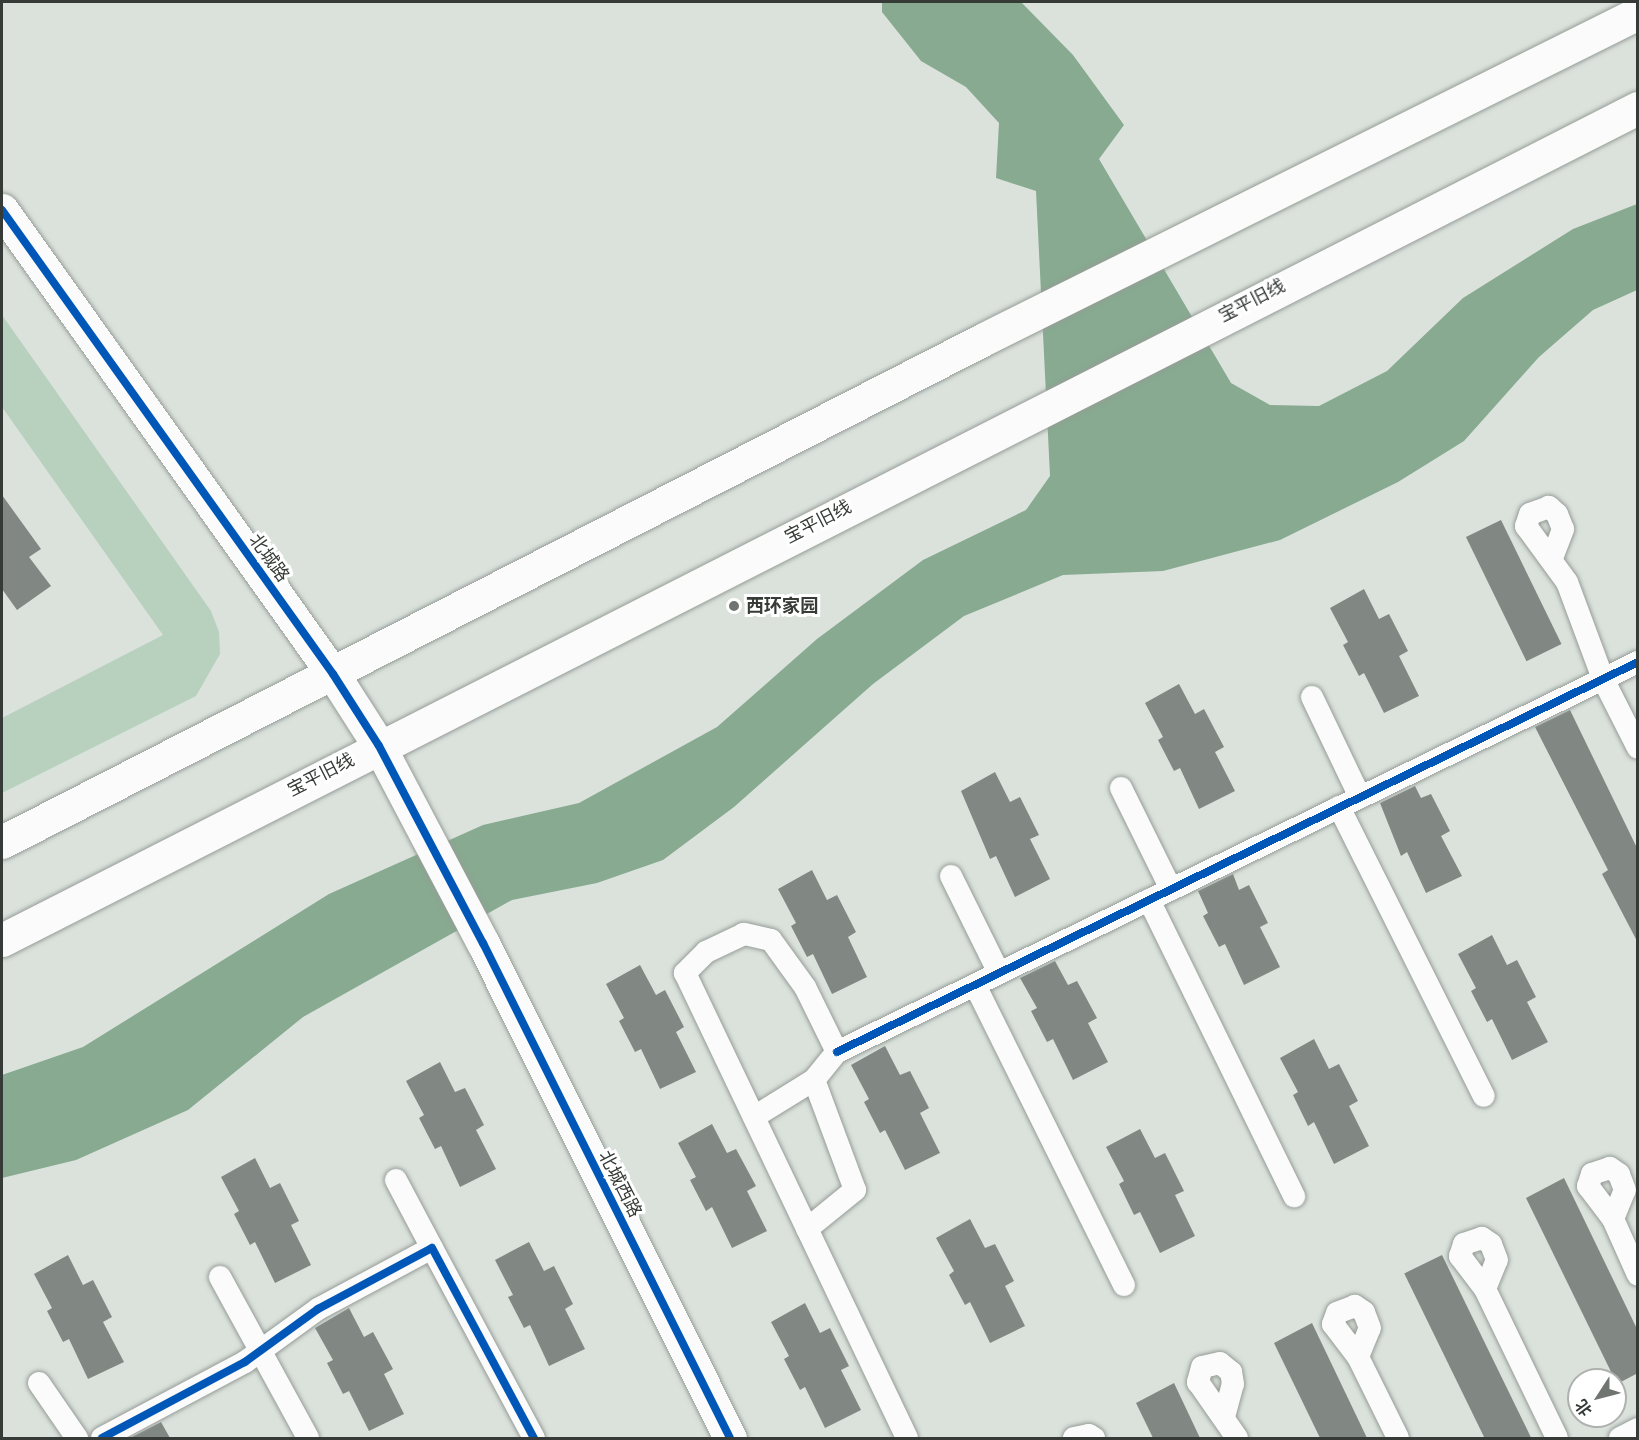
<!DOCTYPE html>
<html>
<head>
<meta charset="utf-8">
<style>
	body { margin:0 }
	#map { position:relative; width:1639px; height:1440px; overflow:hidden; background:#dbe2dc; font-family:"Nunito Sans","Noto Sans SC",sans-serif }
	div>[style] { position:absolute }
	.green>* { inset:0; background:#b8d0be }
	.water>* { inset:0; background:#87aa90 }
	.building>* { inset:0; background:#818782; transform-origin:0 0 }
	.roads { filter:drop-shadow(0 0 2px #969c97) drop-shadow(0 0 2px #969c97) }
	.street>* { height:22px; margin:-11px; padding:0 11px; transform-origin:11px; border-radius:11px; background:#fafbfa }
	.secondary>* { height:33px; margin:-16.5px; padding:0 16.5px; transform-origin:16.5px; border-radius:16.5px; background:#fafbfa }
	.primary>* { height:33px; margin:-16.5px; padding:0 16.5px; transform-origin:16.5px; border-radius:16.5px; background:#fafbfa }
	.cycleway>* { height:8px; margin:-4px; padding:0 4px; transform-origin:4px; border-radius:4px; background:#0057b8 }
	.dots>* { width:16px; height:16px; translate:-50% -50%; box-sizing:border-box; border:3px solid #fff; border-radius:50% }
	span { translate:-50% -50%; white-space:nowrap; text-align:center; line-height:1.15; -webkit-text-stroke:6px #fff; paint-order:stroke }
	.street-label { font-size:18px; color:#363b37 }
	.poi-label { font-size:18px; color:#363b37; font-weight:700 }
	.left { translate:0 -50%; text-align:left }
	.frame { position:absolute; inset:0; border:3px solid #363b37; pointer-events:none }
	.north { position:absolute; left:1567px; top:1368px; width:60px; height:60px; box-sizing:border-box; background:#fff; border:2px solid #afb1af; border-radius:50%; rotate:234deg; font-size:16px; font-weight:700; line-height:24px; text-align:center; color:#363b37 }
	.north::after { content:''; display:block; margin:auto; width:21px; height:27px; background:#707571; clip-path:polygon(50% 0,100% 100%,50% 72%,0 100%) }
</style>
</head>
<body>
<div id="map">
	<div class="green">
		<i style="clip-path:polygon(2px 315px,211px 611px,219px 632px,220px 654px,196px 696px,2px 793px,2px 718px,163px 635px,2px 407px)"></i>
	</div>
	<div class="water">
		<i style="clip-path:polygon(882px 2px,1021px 2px,1073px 55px,1124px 125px,1099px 159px,1231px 383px,1270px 405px,1319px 406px,1387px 371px,1463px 298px,1573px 229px,1637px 204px,1637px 290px,1593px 310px,1539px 357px,1464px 441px,1398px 482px,1280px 540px,1163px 571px,1063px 575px,964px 616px,873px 684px,734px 807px,663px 860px,597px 883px,512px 900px,303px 1017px,188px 1110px,76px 1160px,2px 1178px,2px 1075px,83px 1047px,329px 894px,483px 825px,579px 803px,717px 727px,817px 639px,923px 560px,1026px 510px,1050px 476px,1036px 191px,996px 178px,999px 123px,966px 87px,921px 61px,882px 12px)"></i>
	</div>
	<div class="building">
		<i style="clip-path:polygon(2px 495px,41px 549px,29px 557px,51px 586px,17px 610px,2px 589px)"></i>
		<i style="left:1501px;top:520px;width:138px;height:39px;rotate:64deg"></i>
		<i style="clip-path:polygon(1364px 589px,1379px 619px,1389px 614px,1408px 651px,1399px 656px,1419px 696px,1384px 713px,1364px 673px,1359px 676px,1343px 645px,1348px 642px,1330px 608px)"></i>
		<i style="clip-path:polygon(1179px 684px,1195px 714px,1204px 709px,1224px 747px,1215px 752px,1235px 791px,1199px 809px,1180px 768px,1174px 771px,1158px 740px,1163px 737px,1145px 703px)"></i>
		<i style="clip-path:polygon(1570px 710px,1638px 850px,1638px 943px,1602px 874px,1608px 870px,1535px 727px)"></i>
		<i style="clip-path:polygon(995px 772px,1010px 802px,1020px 797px,1039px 835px,1030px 839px,1050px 879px,1015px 897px,996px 856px,990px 859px,961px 791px)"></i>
		<i style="clip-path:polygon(1415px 786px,1421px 798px,1431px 794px,1450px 831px,1441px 836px,1462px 876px,1426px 893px,1407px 852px,1401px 856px,1380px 803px)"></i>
		<i style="clip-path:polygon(812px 870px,827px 900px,837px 895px,856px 932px,848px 937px,867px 977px,832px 994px,813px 954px,807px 957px,791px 926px,796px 923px,778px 889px)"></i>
		<i style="clip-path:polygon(1233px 874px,1239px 890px,1249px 885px,1268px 923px,1260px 927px,1280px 967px,1244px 985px,1225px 944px,1219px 947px,1203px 916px,1208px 913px,1198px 891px)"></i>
		<i style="clip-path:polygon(1492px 935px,1507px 965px,1517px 960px,1536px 997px,1527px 1002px,1548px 1042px,1512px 1060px,1492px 1019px,1487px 1022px,1471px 991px,1476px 988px,1458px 954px)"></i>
		<i style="clip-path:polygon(1055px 961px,1068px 985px,1077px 981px,1097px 1018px,1088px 1023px,1108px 1062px,1073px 1080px,1053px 1039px,1047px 1042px,1031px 1011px,1037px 1008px,1020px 978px)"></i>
		<i style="clip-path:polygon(640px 965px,656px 995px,665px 990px,684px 1027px,676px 1032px,696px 1072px,660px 1089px,641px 1049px,635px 1052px,619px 1021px,624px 1018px,606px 984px)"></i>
		<i style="clip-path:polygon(1314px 1039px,1329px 1069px,1339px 1064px,1358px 1101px,1349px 1106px,1369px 1146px,1334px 1164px,1314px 1122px,1308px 1126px,1293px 1095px,1298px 1092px,1280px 1058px)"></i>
		<i style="clip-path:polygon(885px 1046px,900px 1075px,910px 1071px,929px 1108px,920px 1113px,940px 1153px,905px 1170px,885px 1130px,880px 1133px,864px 1102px,869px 1099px,851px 1065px)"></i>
		<i style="clip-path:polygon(440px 1062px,455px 1092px,465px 1088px,484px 1125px,476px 1130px,496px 1169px,460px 1187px,441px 1146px,435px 1149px,419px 1118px,424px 1115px,406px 1081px)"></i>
		<i style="clip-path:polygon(712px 1124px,727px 1153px,736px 1149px,756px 1186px,747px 1191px,767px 1231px,732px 1248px,712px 1207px,706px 1211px,690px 1180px,696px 1177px,678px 1143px)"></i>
		<i style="clip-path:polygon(1140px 1129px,1155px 1158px,1165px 1153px,1184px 1191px,1175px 1195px,1195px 1236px,1160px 1253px,1140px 1212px,1134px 1215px,1119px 1184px,1124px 1181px,1106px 1147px)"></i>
		<i style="clip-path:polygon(255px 1158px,270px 1188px,280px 1183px,299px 1221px,291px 1225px,311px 1265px,275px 1283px,255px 1242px,250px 1245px,234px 1214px,239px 1211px,221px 1177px)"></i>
		<i style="clip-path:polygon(1564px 1178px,1638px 1331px,1638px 1373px,1617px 1384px,1526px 1198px)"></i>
		<i style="clip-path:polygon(970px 1219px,985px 1248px,995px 1244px,1014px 1281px,1005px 1286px,1025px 1326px,990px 1343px,970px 1302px,965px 1305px,949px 1275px,954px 1271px,936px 1238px)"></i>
		<i style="clip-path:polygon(529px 1242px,544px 1271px,554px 1266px,573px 1304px,565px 1309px,585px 1349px,549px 1366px,530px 1325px,524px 1328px,508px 1297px,513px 1295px,495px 1260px)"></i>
		<i style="clip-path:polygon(68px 1255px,83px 1285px,93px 1280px,112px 1317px,103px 1322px,124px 1362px,88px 1379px,69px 1339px,63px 1342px,47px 1311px,52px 1308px,34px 1274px)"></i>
		<i style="left:1442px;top:1255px;width:203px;height:42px;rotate:64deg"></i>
		<i style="clip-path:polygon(805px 1303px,820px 1333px,830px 1328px,849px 1366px,841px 1370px,861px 1410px,825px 1428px,805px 1387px,800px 1390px,784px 1359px,789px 1356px,771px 1322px)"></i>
		<i style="clip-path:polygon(349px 1308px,364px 1337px,373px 1332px,393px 1369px,384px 1374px,404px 1414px,369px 1431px,349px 1391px,343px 1394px,327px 1363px,333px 1360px,315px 1328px)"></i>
		<i style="clip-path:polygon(1312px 1323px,1367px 1438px,1320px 1438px,1274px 1343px)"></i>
		<i style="clip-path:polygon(1174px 1383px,1200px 1438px,1153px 1438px,1136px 1403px)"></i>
		<i style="clip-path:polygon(161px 1422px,170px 1438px,130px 1438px)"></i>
	</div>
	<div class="roads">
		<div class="street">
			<i style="left:1552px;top:558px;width:31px;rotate:-69deg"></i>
			<i style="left:1563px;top:529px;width:16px;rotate:-112deg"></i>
			<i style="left:1557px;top:514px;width:11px;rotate:-139deg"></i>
			<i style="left:1549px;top:507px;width:20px;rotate:160deg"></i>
			<i style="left:1530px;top:514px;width:13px;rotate:108deg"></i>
			<i style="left:1526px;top:526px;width:69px;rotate:53.8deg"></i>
			<i style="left:1567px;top:582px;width:103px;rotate:69.6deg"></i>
			<i style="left:1603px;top:679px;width:77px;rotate:63.1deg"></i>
			<i style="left:1312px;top:697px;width:111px;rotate:64.4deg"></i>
			<i style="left:1121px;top:788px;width:113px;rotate:63.7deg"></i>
			<i style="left:1339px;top:807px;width:323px;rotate:63.4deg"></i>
			<i style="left:951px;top:876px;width:108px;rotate:63.7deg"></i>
			<i style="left:1149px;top:900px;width:330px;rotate:63.9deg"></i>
			<i style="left:975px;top:985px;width:335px;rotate:63.6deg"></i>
			<i style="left:837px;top:1052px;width:891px;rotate:-25.96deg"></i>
			<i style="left:754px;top:1117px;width:70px;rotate:-31.7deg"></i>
			<i style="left:814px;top:1080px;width:36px;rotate:-51deg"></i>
			<i style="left:837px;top:1052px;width:72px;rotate:-116.2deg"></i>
			<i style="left:805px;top:987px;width:58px;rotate:-125.9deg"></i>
			<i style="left:771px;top:940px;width:28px;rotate:-167deg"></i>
			<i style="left:744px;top:934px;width:42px;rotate:154.7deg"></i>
			<i style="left:706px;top:952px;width:30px;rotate:135deg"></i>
			<i style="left:685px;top:973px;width:515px;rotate:64.48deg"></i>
			<i style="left:396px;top:1180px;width:77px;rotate:62.1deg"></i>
			<i style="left:1613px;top:1219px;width:31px;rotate:-68deg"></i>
			<i style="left:1625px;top:1190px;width:17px;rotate:-111deg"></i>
			<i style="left:1619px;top:1174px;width:11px;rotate:-146deg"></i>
			<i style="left:1610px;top:1168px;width:19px;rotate:162deg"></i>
			<i style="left:1592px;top:1174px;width:13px;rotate:108deg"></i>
			<i style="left:1588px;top:1186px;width:41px;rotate:52.9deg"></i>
			<i style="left:1613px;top:1219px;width:61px;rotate:65.9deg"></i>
			<i style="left:807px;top:1229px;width:62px;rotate:-39.1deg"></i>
			<i style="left:855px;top:1190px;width:117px;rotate:-110.4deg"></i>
			<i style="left:220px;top:1277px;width:183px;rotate:61.3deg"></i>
			<i style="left:1485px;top:1289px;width:31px;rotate:-68deg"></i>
			<i style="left:1497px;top:1260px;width:17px;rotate:-111deg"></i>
			<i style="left:1491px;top:1244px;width:11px;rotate:-146deg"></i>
			<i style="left:1482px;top:1238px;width:19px;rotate:162deg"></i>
			<i style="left:1464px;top:1244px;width:13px;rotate:108deg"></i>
			<i style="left:1460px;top:1256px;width:41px;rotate:52.9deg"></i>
			<i style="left:1485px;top:1289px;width:165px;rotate:64.2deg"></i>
			<i style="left:1358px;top:1357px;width:31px;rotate:-68deg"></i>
			<i style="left:1370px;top:1328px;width:17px;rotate:-111deg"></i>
			<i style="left:1364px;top:1312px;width:11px;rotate:-146deg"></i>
			<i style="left:1355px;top:1306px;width:19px;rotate:159deg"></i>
			<i style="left:1337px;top:1313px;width:12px;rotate:110deg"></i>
			<i style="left:1333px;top:1324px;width:41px;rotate:52.9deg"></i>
			<i style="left:1358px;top:1357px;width:90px;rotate:63.7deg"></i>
			<i style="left:39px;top:1383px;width:67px;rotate:55.4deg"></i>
			<i style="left:1224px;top:1417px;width:34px;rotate:-75deg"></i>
			<i style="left:1233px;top:1384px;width:12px;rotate:-99deg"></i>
			<i style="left:1231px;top:1372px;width:14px;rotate:-141deg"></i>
			<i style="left:1220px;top:1363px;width:18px;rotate:167deg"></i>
			<i style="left:1202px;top:1367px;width:16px;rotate:105deg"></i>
			<i style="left:1198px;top:1382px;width:68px;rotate:55.1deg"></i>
			<i style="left:102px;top:1438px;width:162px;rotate:-28deg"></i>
			<i style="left:245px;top:1362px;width:90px;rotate:-36deg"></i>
			<i style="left:318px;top:1309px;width:129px;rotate:-28.2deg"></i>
			<i style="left:432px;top:1248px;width:216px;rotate:61.8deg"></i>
			<i style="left:1074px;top:1438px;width:15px;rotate:-11deg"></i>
			<i style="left:1089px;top:1435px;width:6px;rotate:31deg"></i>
			<i style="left:1620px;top:1438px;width:20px;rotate:-27deg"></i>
		</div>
		<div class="secondary">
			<i style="left:2px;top:210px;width:570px;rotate:54.5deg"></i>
			<i style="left:333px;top:674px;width:85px;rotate:57.4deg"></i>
			<i style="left:379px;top:746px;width:223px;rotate:62.2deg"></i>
			<i style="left:483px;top:943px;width:553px;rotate:63.48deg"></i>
		</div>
		<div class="primary">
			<i style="left:2px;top:842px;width:1103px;rotate:-27.12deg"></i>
			<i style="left:984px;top:339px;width:731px;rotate:-26.49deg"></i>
			<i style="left:2px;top:940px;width:1835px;rotate:-26.96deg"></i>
		</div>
	</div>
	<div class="cycleway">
		<i style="left:2px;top:210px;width:570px;rotate:54.5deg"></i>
		<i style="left:333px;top:674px;width:85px;rotate:57.4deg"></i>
		<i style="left:379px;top:746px;width:223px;rotate:62.2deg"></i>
		<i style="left:483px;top:943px;width:553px;rotate:63.48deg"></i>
		<i style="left:837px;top:1052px;width:891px;rotate:-25.96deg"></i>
		<i style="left:102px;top:1438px;width:162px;rotate:-28deg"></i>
		<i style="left:245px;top:1362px;width:90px;rotate:-36deg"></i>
		<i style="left:318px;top:1309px;width:129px;rotate:-28.2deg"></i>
		<i style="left:432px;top:1248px;width:216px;rotate:61.8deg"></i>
	</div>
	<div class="dots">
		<i style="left:734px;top:606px;background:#707571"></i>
	</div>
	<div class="street-label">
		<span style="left:1252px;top:301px;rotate:-27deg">宝平旧线</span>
		<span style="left:818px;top:522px;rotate:-27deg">宝平旧线</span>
		<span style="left:269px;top:558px;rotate:54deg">北城路</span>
		<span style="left:321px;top:775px;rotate:-27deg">宝平旧线</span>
		<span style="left:620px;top:1184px;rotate:63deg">北城西路</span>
	</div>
	<div class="poi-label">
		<span class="left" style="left:746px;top:606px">西环家园</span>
	</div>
	<div class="frame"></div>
	<div class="north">北</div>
</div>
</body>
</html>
